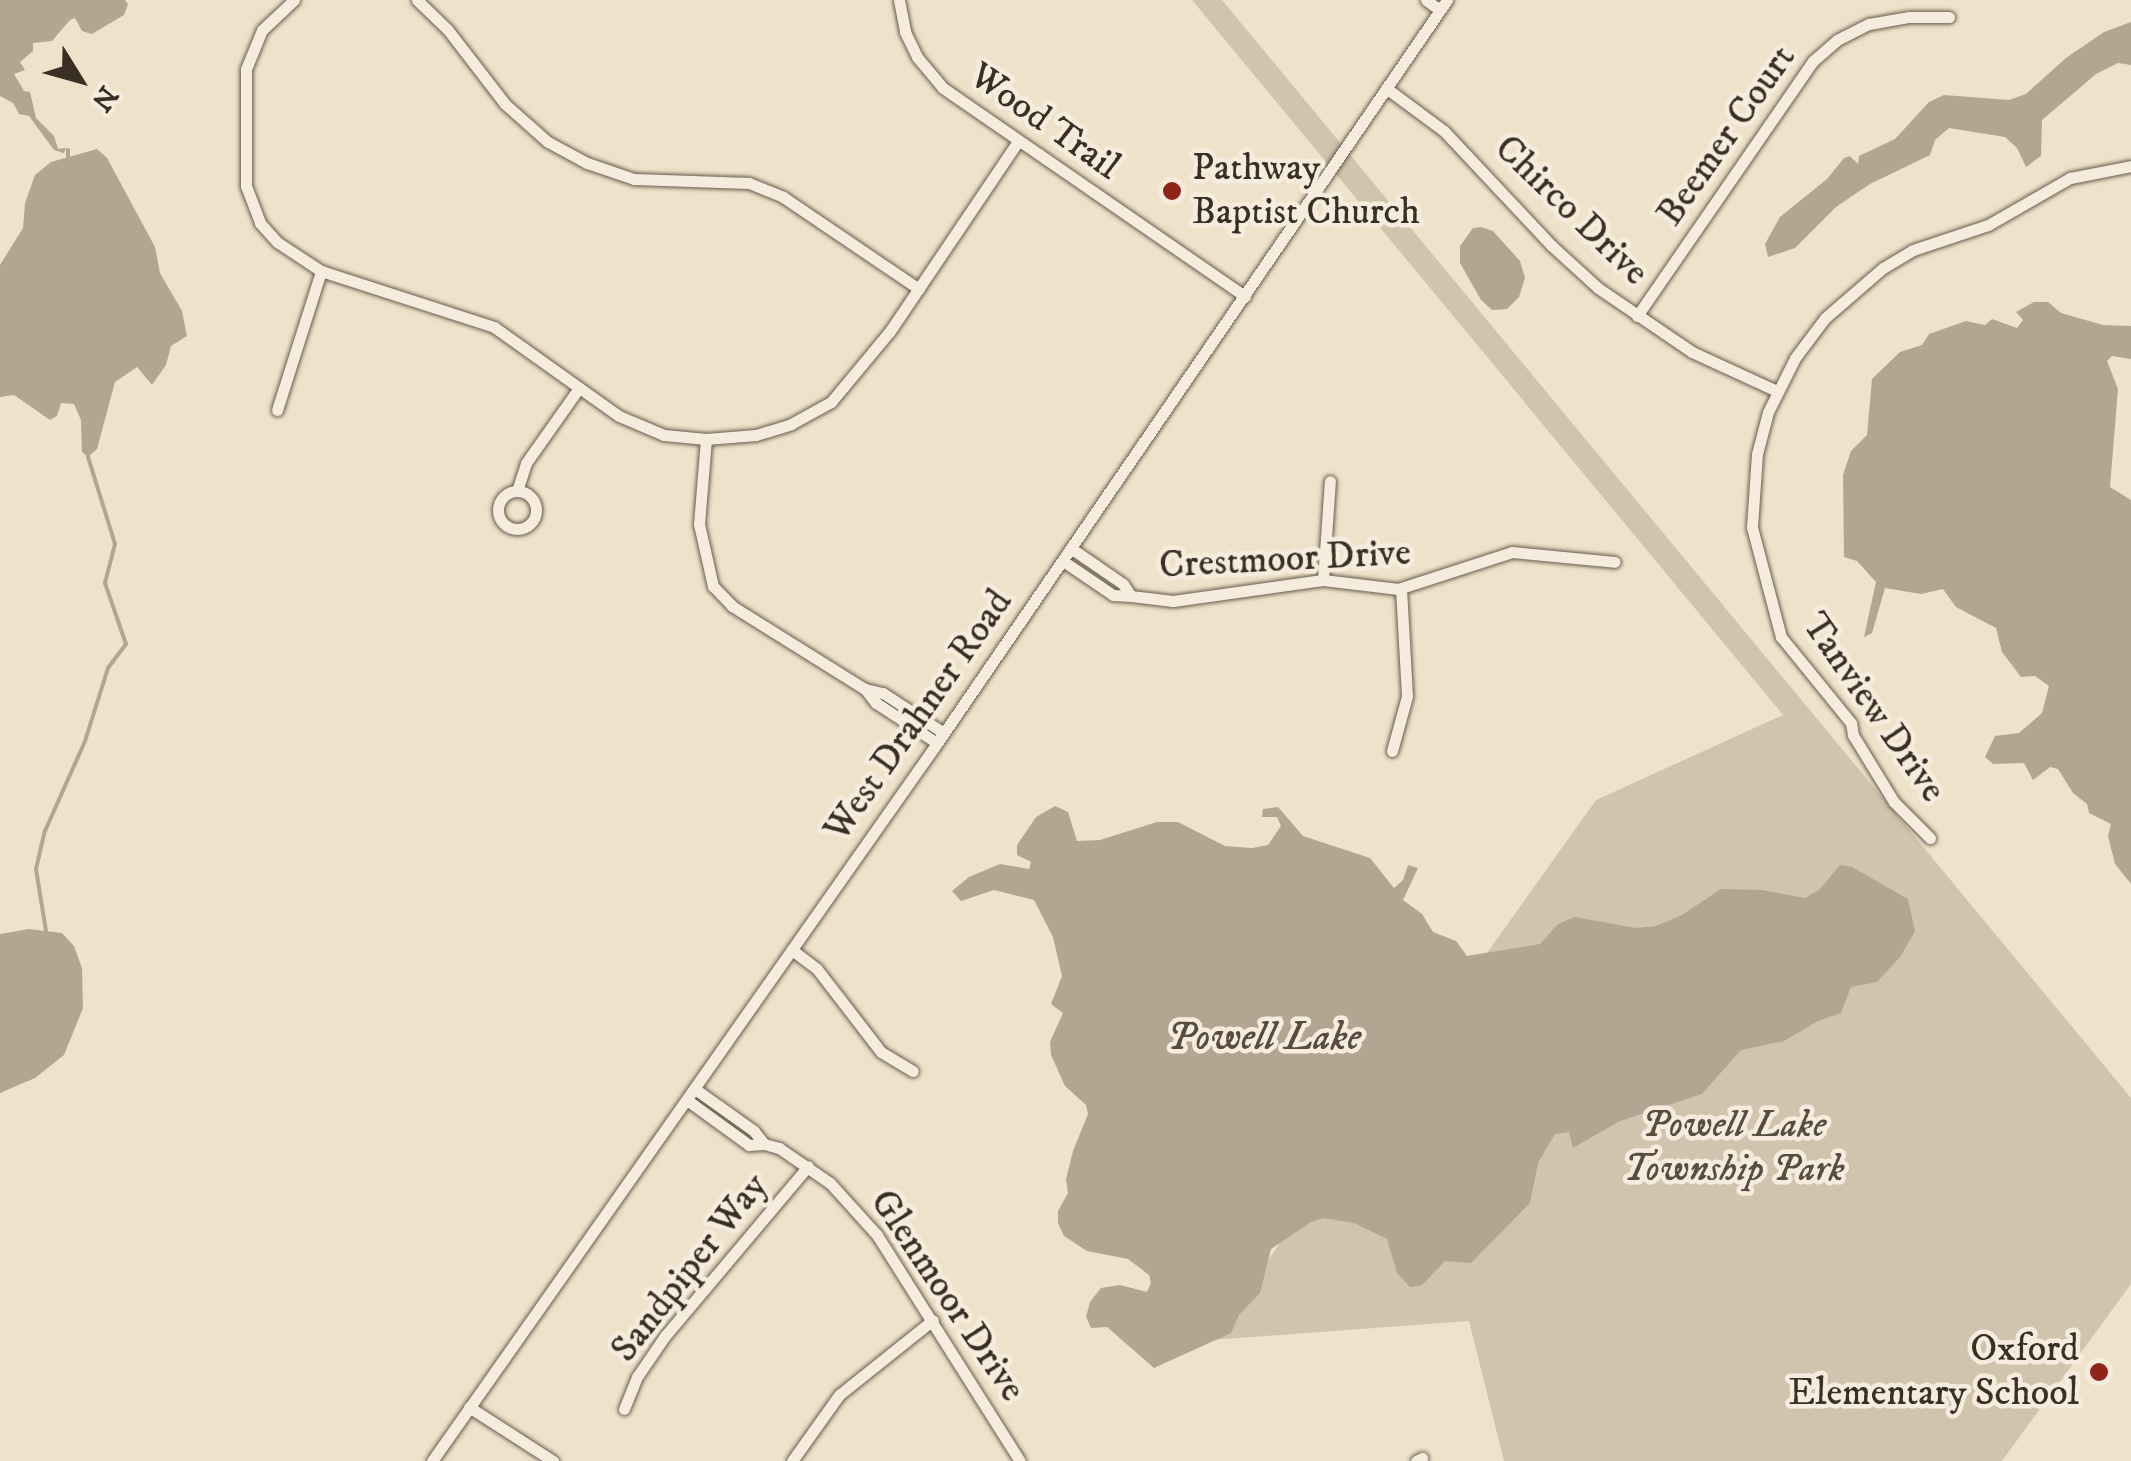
<!DOCTYPE html>
<html>
<head>
<meta charset="utf-8">
<style>
	body { margin:0 }
	#map { position:relative; width:2131px; height:1461px; overflow:hidden; background:#f0e2ca; font-family:"IM FELL DW Pica",serif }
	div>[style] { position:absolute }
	.green>* { inset:0; background:#d1c4ae }
	.water>* { inset:0; background:#b2a592 }
	.stream>* { height:4px; margin:-2px; padding:0 2px; transform-origin:2px; border-radius:2px; background:#b2a592 }
	.roads { filter:drop-shadow(0 0 2px #685c4e) drop-shadow(0 0 2px #685c4e) }
	.minor>* { height:11px; margin:-5.5px; padding:0 5.5px; transform-origin:5.5px; border-radius:5.5px; background:#f5ecdd }
	.minor>.ring { margin:-5.5px; padding:0; box-sizing:content-box; background:none; border:11px solid #f5ecdd; border-radius:50% }
	.dots>* { width:28px; height:28px; translate:-50% -50%; box-sizing:border-box; border:5px solid #f5ecdd; border-radius:50% }
	span { translate:-50% -50%; white-space:nowrap; text-align:center; line-height:1.15; -webkit-text-stroke:9px #f5ecdd; paint-order:stroke }
	.street-label { font-size:38px; color:#3a2f24 }
	.poi-label { font-size:38px; color:#3a2f24 }
	.left { translate:0 -50%; text-align:left }
	.right { translate:-100% -50%; text-align:right }
	.park-label { font-size:38px; color:#584d40; font-style:italic }
	.water-label { font-size:40px; color:#584c40; font-style:italic }
	.north { position:absolute; left:30px; top:30px; width:100px; height:100px; -webkit-text-stroke:8px #f5ecdd; paint-order:stroke; rotate:127deg; font-size:28px; font-weight:700; line-height:40px; text-align:center; color:#3a2f24 }
	.north::after { content:''; display:block; margin:auto; width:35px; height:45px; background:#3a2f24; clip-path:polygon(50% 0,100% 100%,50% 72%,0 100%) }
</style>
</head>
<body>
<div id="map">
	<div class="green">
		<i style="clip-path:polygon(1192px 0,1222px 0,2131px 1098px,2131px 1284px,2002px 1461px,1504px 1461px,1469px 1321px,1211px 1340px,1596px 800px,1783px 715px)"></i>
	</div>
	<div class="water">
		<i style="clip-path:polygon(0 0,125px 0,128px 4px,124px 15px,92px 34px,82px 31px,75px 18px,70px 20px,52px 41px,33px 43px,33px 51px,20px 62px,25px 70px,14px 74px,24px 91px,30px 92px,36px 118px,54px 136px,58px 149px,66px 148px,64px 153px,54px 150px,29px 116px,19px 114px,13px 103px,0 96px)"></i>
		<i style="clip-path:polygon(2131px 22px,2131px 65px,2118px 63px,2096px 74px,2042px 120px,2041px 156px,2026px 167px,2017px 148px,2005px 137px,1949px 128px,1935px 140px,1930px 155px,1870px 184px,1836px 207px,1795px 248px,1768px 257px,1765px 244px,1780px 217px,1827px 179px,1844px 158px,1850px 156px,1858px 164px,1859px 156px,1895px 139px,1929px 102px,1944px 95px,2009px 100px,2026px 94px,2066px 58px,2104px 32px)"></i>
		<i style="clip-path:polygon(97px 149px,107px 158px,155px 247px,160px 273px,182px 311px,187px 336px,171px 346px,166px 365px,152px 385px,137px 367px,115px 382px,97px 449px,88px 457px,82px 452px,81px 420px,74px 404px,61px 403px,57px 416px,50px 420px,14px 395px,0 397px,0 265px,23px 228px,25px 203px,35px 175px,51px 162px)"></i>
		<i style="clip-path:polygon(1481px 227px,1493px 231px,1520px 261px,1525px 278px,1519px 297px,1507px 309px,1492px 310px,1481px 300px,1460px 263px,1460px 246px,1473px 228px)"></i>
		<i style="clip-path:polygon(2034px 302px,2048px 302px,2061px 313px,2103px 325px,2131px 326px,2131px 359px,2112px 356px,2107px 361px,2118px 389px,2110px 487px,2131px 500px,2131px 884px,2115px 864px,2108px 836px,2111px 824px,2089px 813px,2087px 804px,2073px 793px,2058px 769px,2050px 767px,2033px 780px,2024px 763px,1993px 764px,1985px 757px,1995px 736px,2019px 733px,2042px 713px,2049px 686px,2035px 676px,2021px 677px,2002px 652px,1996px 628px,1956px 607px,1943px 589px,1921px 594px,1885px 588px,1872px 633px,1864px 637px,1876px 582px,1857px 561px,1844px 557px,1843px 475px,1851px 451px,1867px 435px,1872px 379px,1900px 352px,1922px 345px,1929px 334px,1966px 321px,1985px 325px,1992px 319px,2017px 328px,2023px 320px,2016px 312px)"></i>
		<i style="clip-path:polygon(1055px 806px,1068px 812px,1077px 841px,1100px 840px,1157px 822px,1178px 822px,1225px 846px,1252px 848px,1268px 845px,1281px 826px,1277px 817px,1262px 817px,1263px 809px,1278px 807px,1303px 836px,1370px 858px,1394px 888px,1403px 880px,1408px 865px,1418px 868px,1403px 900px,1422px 914px,1433px 932px,1456px 941px,1467px 956px,1540px 944px,1558px 924px,1575px 917px,1636px 928px,1656px 926px,1682px 915px,1721px 889px,1762px 890px,1805px 898px,1820px 889px,1840px 865px,1852px 867px,1908px 899px,1915px 931px,1901px 956px,1877px 982px,1851px 987px,1841px 1013px,1818px 1021px,1784px 1041px,1741px 1050px,1702px 1094px,1620px 1121px,1573px 1148px,1569px 1132px,1555px 1134px,1538px 1163px,1530px 1203px,1471px 1263px,1445px 1261px,1422px 1285px,1410px 1287px,1397px 1273px,1387px 1239px,1354px 1223px,1324px 1218px,1311px 1222px,1271px 1249px,1260px 1293px,1239px 1315px,1231px 1333px,1154px 1368px,1107px 1327px,1091px 1328px,1086px 1317px,1090px 1302px,1101px 1288px,1120px 1285px,1147px 1292px,1151px 1283px,1149px 1275px,1128px 1259px,1087px 1251px,1064px 1236px,1058px 1223px,1058px 1211px,1068px 1193px,1066px 1179px,1073px 1151px,1088px 1114px,1086px 1105px,1065px 1086px,1051px 1055px,1050px 1042px,1063px 1013px,1051px 1004px,1062px 976px,1053px 937px,1034px 900px,994px 890px,961px 901px,952px 891px,969px 877px,1000px 864px,1029px 869px,1031px 862px,1017px 855px,1017px 845px,1036px 817px)"></i>
		<i style="clip-path:polygon(29px 929px,62px 933px,74px 946px,82px 968px,83px 1008px,64px 1055px,35px 1078px,0 1093px,0 934px)"></i>
	</div>
	<div class="stream">
		<i style="left:68px;top:150px;width:8px;rotate:90deg"></i>
		<i style="left:46px;top:931px;width:63px;rotate:-99.2deg"></i>
		<i style="left:36px;top:869px;width:39px;rotate:-77deg"></i>
		<i style="left:45px;top:831px;width:98px;rotate:-66deg"></i>
		<i style="left:85px;top:741px;width:77px;rotate:-72.5deg"></i>
		<i style="left:108px;top:668px;width:30px;rotate:-53deg"></i>
		<i style="left:126px;top:644px;width:65px;rotate:-109deg"></i>
		<i style="left:105px;top:583px;width:40px;rotate:-75.6deg"></i>
		<i style="left:115px;top:544px;width:91px;rotate:-107.2deg"></i>
	</div>
	<div class="roads">
		<div class="minor">
			<i style="left:294px;top:0;width:44px;rotate:136.8deg"></i>
			<i style="left:262px;top:30px;width:42px;rotate:112.3deg"></i>
			<i style="left:246px;top:69px;width:117px;rotate:90deg"></i>
			<i style="left:246px;top:186px;width:40px;rotate:69deg"></i>
			<i style="left:260px;top:223px;width:25px;rotate:48deg"></i>
			<i style="left:277px;top:242px;width:53px;rotate:33.4deg"></i>
			<i style="left:321px;top:271px;width:182px;rotate:17.9deg"></i>
			<i style="left:494px;top:327px;width:153px;rotate:35.5deg"></i>
			<i style="left:619px;top:416px;width:49px;rotate:22.9deg"></i>
			<i style="left:664px;top:435px;width:42px;rotate:5.4deg"></i>
			<i style="left:706px;top:439px;width:50px;rotate:-4.6deg"></i>
			<i style="left:756px;top:435px;width:37px;rotate:-17deg"></i>
			<i style="left:791px;top:424px;width:46px;rotate:-28.8deg"></i>
			<i style="left:831px;top:402px;width:92px;rotate:-50.3deg"></i>
			<i style="left:890px;top:331px;width:229px;rotate:-56deg"></i>
			<i style="left:417px;top:0;width:43px;rotate:44.1deg"></i>
			<i style="left:448px;top:30px;width:93px;rotate:52.4deg"></i>
			<i style="left:505px;top:104px;width:57px;rotate:41.5deg"></i>
			<i style="left:548px;top:142px;width:44px;rotate:28.3deg"></i>
			<i style="left:587px;top:163px;width:50px;rotate:18.8deg"></i>
			<i style="left:634px;top:179px;width:115px;rotate:2deg"></i>
			<i style="left:749px;top:183px;width:37px;rotate:22deg"></i>
			<i style="left:783px;top:197px;width:164px;rotate:34.1deg"></i>
			<i style="left:899px;top:0;width:33px;rotate:79deg"></i>
			<i style="left:905px;top:32px;width:28px;rotate:64deg"></i>
			<i style="left:917px;top:57px;width:40px;rotate:50deg"></i>
			<i style="left:943px;top:88px;width:367px;rotate:34.6deg"></i>
			<i style="left:1426px;top:0;width:17px;rotate:36deg"></i>
			<i style="left:1386px;top:88px;width:72px;rotate:36.6deg"></i>
			<i style="left:1444px;top:131px;width:158px;rotate:46.8deg"></i>
			<i style="left:1552px;top:246px;width:62px;rotate:42.4deg"></i>
			<i style="left:1598px;top:288px;width:114px;rotate:34.2deg"></i>
			<i style="left:1692px;top:352px;width:94px;rotate:24.6deg"></i>
			<i style="left:1637px;top:316px;width:310px;rotate:-55.4deg"></i>
			<i style="left:1813px;top:61px;width:32px;rotate:-41deg"></i>
			<i style="left:1837px;top:40px;width:36px;rotate:-27deg"></i>
			<i style="left:1869px;top:24px;width:41px;rotate:-9.9deg"></i>
			<i style="left:1909px;top:17px;width:40px"></i>
			<i style="left:277px;top:410px;width:146px;rotate:-72.4deg"></i>
			<i style="left:706px;top:439px;width:85px;rotate:94.7deg"></i>
			<i style="left:699px;top:524px;width:64px;rotate:77.3deg"></i>
			<i style="left:713px;top:586px;width:28px;rotate:46deg"></i>
			<i style="left:732px;top:606px;width:157px;rotate:32deg"></i>
			<i class="ring" style="left:498px;top:491px;width:27px;height:27px"></i>
			<i style="left:517px;top:491px;width:29px;rotate:-72deg"></i>
			<i style="left:526px;top:463px;width:92px;rotate:-54.8deg"></i>
			<i style="left:1063px;top:561px;width:60px;rotate:34.2deg"></i>
			<i style="left:1113px;top:595px;width:18px;rotate:3deg"></i>
			<i style="left:1131px;top:596px;width:14px;rotate:-124deg"></i>
			<i style="left:1123px;top:584px;width:62px;rotate:-145.5deg"></i>
			<i style="left:1323px;top:580px;width:99px;rotate:-86deg"></i>
			<i style="left:1131px;top:596px;width:42px;rotate:6.8deg"></i>
			<i style="left:1173px;top:601px;width:151px;rotate:-8deg"></i>
			<i style="left:1323px;top:580px;width:76px;rotate:6.8deg"></i>
			<i style="left:1398px;top:589px;width:120px;rotate:-18deg"></i>
			<i style="left:1512px;top:552px;width:103px;rotate:5.5deg"></i>
			<i style="left:937px;top:743px;width:73px;rotate:-146.7deg"></i>
			<i style="left:876px;top:703px;width:18px;rotate:-128deg"></i>
			<i style="left:865px;top:689px;width:18px;rotate:13deg"></i>
			<i style="left:883px;top:693px;width:73px;rotate:33.3deg"></i>
			<i style="left:1392px;top:751px;width:57px;rotate:-74.7deg"></i>
			<i style="left:1407px;top:696px;width:107px;rotate:-93.2deg"></i>
			<i style="left:1930px;top:838px;width:51px;rotate:-135deg"></i>
			<i style="left:1894px;top:802px;width:79px;rotate:-121.5deg"></i>
			<i style="left:1853px;top:735px;width:12px;rotate:-99deg"></i>
			<i style="left:1851px;top:723px;width:111px;rotate:-129.1deg"></i>
			<i style="left:1781px;top:637px;width:114px;rotate:-104.8deg"></i>
			<i style="left:1752px;top:527px;width:73px;rotate:-86.1deg"></i>
			<i style="left:1757px;top:454px;width:43px;rotate:-75.3deg"></i>
			<i style="left:1768px;top:412px;width:60px;rotate:-63.4deg"></i>
			<i style="left:1795px;top:358px;width:50px;rotate:-53.1deg"></i>
			<i style="left:1825px;top:318px;width:77px;rotate:-40.8deg"></i>
			<i style="left:1883px;top:268px;width:35px;rotate:-31deg"></i>
			<i style="left:1913px;top:250px;width:79px;rotate:-18.4deg"></i>
			<i style="left:1988px;top:225px;width:95px;rotate:-29.8deg"></i>
			<i style="left:2070px;top:178px;width:62px;rotate:-11.1deg"></i>
			<i style="left:792px;top:950px;width:31px;rotate:37deg"></i>
			<i style="left:817px;top:969px;width:105px;rotate:52.4deg"></i>
			<i style="left:881px;top:1052px;width:37px;rotate:31deg"></i>
			<i style="left:687px;top:1100px;width:77px;rotate:36deg"></i>
			<i style="left:749px;top:1145px;width:15px;rotate:-4deg"></i>
			<i style="left:764px;top:1144px;width:16px;rotate:-128deg"></i>
			<i style="left:754px;top:1131px;width:72px;rotate:-144.6deg"></i>
			<i style="left:764px;top:1144px;width:16px;rotate:15deg"></i>
			<i style="left:779px;top:1148px;width:62px;rotate:34.5deg"></i>
			<i style="left:830px;top:1183px;width:70px;rotate:47.9deg"></i>
			<i style="left:877px;top:1235px;width:267px;rotate:57.7deg"></i>
			<i style="left:469px;top:1407px;width:100px;rotate:32.7deg"></i>
			<i style="left:624px;top:1409px;width:35px;rotate:-68deg"></i>
			<i style="left:637px;top:1377px;width:50px;rotate:-55.7deg"></i>
			<i style="left:665px;top:1336px;width:222px;rotate:-49.9deg"></i>
			<i style="left:432px;top:1461px;width:874px;rotate:-54.87deg"></i>
			<i style="left:935px;top:746px;width:905px;rotate:-55.54deg"></i>
			<i style="left:792px;top:1461px;width:81px;rotate:-54.5deg"></i>
			<i style="left:839px;top:1395px;width:120px;rotate:-38.6deg"></i>
			<i style="left:1416px;top:1461px;width:7px;rotate:-27deg"></i>
		</div>
	</div>
	<div class="dots">
		<i style="left:1172px;top:191px;background:#8f2418"></i>
		<i style="left:2099px;top:1372px;background:#8f2418"></i>
	</div>
	<div class="street-label">
		<span style="left:1044px;top:122px;rotate:35deg">Wood Trail</span>
		<span style="left:1727px;top:136px;rotate:-55deg">Beemer Court</span>
		<span style="left:1571px;top:211px;rotate:44deg">Chirco Drive</span>
		<span style="left:1285px;top:560px;rotate:-3deg">Crestmoor Drive</span>
		<span style="left:1873px;top:708px;rotate:55deg">Tanview Drive</span>
		<span style="left:919px;top:716px;rotate:-55deg">West Drahner Road</span>
		<span style="left:690px;top:1268px;rotate:-52deg">Sandpiper Way</span>
		<span style="left:947px;top:1296px;rotate:56deg">Glenmoor Drive</span>
	</div>
	<div class="poi-label">
		<span class="left" style="left:1192px;top:191px">Pathway<br>Baptist Church</span>
		<span class="right" style="left:2079px;top:1372px">Oxford<br>Elementary School</span>
	</div>
	<div class="park-label">
		<span style="left:1734px;top:1148px">Powell Lake<br>Township Park</span>
	</div>
	<div class="water-label">
		<span style="left:1264px;top:1038px">Powell Lake</span>
	</div>
	<div class="north">N</div>
</div>
</body>
</html>
